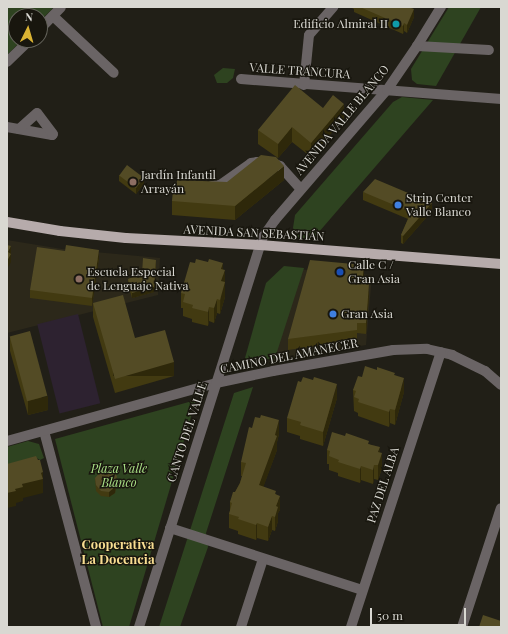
<!DOCTYPE html>
<html>
<head>
<meta charset="utf-8">
<style>
	body { margin:0 }
	#map { position:relative; width:508px; height:634px; overflow:hidden; background:#211f17; font-family:"Playfair Display",serif }
	div>[style] { position:absolute }
	.built>* { inset:0; background:#2c281a }
	.industrial>* { inset:0; background:#2d2230; transform-origin:0 0 }
	.green>* { inset:0; background:#2e4320 }
	.minor>* { height:10px; margin:-5px; padding:0 5px; transform-origin:5px; border-radius:5px; background:#6a6465 }
	.major>* { height:10px; margin:-5px; padding:0 5px; transform-origin:5px; border-radius:5px; background:#b6abab }
	.wall>* { inset:0; background:#423a11 }
	.shaded-wall>* { inset:0; background:#2e280a; transform-origin:0 0 }
	.building>* { inset:0; background:#534b25; transform-origin:0 0 }
	.dots>* { width:11px; height:11px; translate:-50% -50%; box-sizing:border-box; border:2px solid #18160e; border-radius:50% }
	span { translate:-50% -50%; white-space:nowrap; text-align:center; line-height:1.15; -webkit-text-stroke:3px #18160e; paint-order:stroke }
	.poi-label { font-size:12px; color:#d9d8d2 }
	.right { translate:-100% -50%; text-align:right }
	.left { translate:0 -50%; text-align:left }
	.street-label { font-size:12px; color:#d9d8d2 }
	.park-label { font-size:12px; color:#aae187; font-style:italic }
	.neighbourhood-label { font-size:13px; color:#f8dd91; font-weight:700 }
	.frame { position:absolute; inset:0; border:8px solid #d9d8d2; pointer-events:none }
	.north { position:absolute; left:8px; top:8px; width:40px; height:40px; box-sizing:border-box; background:#18160e; border:1px solid #65645c; border-radius:50%; rotate:5deg; font-size:11px; font-weight:700; line-height:16px; text-align:center; color:#d9d8d2 }
	.north::after { content:''; display:block; margin:auto; width:14px; height:18px; background:#dab333; clip-path:polygon(50% 0,100% 100%,50% 72%,0 100%) }
	.scale { position:absolute; left:370px; top:608px; width:96px; height:18px; box-sizing:border-box; border:2px solid #d9d8d2; border-top:0; padding-left:5px; font-size:12px; line-height:14px; white-space:nowrap; color:#d9d8d2; -webkit-text-stroke:3px #18160e; paint-order:stroke }
</style>
</head>
<body>
<div id="map">
	<div class="built">
		<i style="clip-path:polygon(7px 240px,62px 249px,160px 258px,158px 295px,7px 333px)"></i>
		<i style="clip-path:polygon(296px 269px,372px 275px,366px 345px,269px 362px)"></i>
	</div>
	<div class="industrial">
		<i style="left:78px;top:314px;width:92px;height:42px;rotate:76deg"></i>
	</div>
	<div class="green">
		<i style="clip-path:polygon(7px 7px,54px 7px,40px 21px,40px 16px,16px 16px,16px 40px,22px 40px,7px 55px)"></i>
		<i style="clip-path:polygon(449px 7px,481px 7px,436px 86px,417px 84px,412px 80px,411px 69px)"></i>
		<i style="clip-path:polygon(223px 68px,235px 69px,233px 78px,227px 83px,217px 83px,214px 75px)"></i>
		<i style="clip-path:polygon(402px 97px,433px 100px,312px 240px,300px 240px,293px 228px,295px 215px,393px 102px)"></i>
		<i style="clip-path:polygon(284px 266px,304px 268px,275px 358px,249px 362px,245px 358px,266px 283px)"></i>
		<i style="clip-path:polygon(253px 387px,206px 533px,208px 547px,180px 627px,159px 627px,234px 393px)"></i>
		<i style="clip-path:polygon(196px 400px,129px 627px,103px 627px,55px 439px)"></i>
		<i style="clip-path:polygon(28px 441px,39px 444px,44px 458px,40px 460px,35px 457px,7px 465px,7px 447px)"></i>
	</div>
	<div class="minor">
		<i style="left:53px;top:16px;width:83px;rotate:43.1deg"></i>
		<i style="left:40px;top:29px;width:30px;rotate:-46deg"></i>
		<i style="left:417px;top:46px;width:72px;rotate:3.2deg"></i>
		<i style="left:7px;top:62px;width:32px;rotate:-44deg"></i>
		<i style="left:241px;top:79px;width:261px;rotate:4.4deg"></i>
		<i style="left:304px;top:85px;width:50px;rotate:-84.3deg"></i>
		<i style="left:309px;top:35px;width:37px;rotate:-49deg"></i>
		<i style="left:7px;top:127px;width:46px;rotate:10.1deg"></i>
		<i style="left:52px;top:135px;width:1px;rotate:-45deg"></i>
		<i style="left:53px;top:134px;width:26px;rotate:-127deg"></i>
		<i style="left:37px;top:113px;width:24px;rotate:138deg"></i>
		<i style="left:212px;top:186px;width:8px;rotate:-7deg"></i>
		<i style="left:220px;top:185px;width:38px;rotate:-35deg"></i>
		<i style="left:251px;top:163px;width:6px;rotate:-9deg"></i>
		<i style="left:257px;top:162px;width:15px;rotate:4deg"></i>
		<i style="left:272px;top:163px;width:9px;rotate:21deg"></i>
		<i style="left:280px;top:166px;width:31px;rotate:48deg"></i>
		<i style="left:44px;top:431px;width:203px;rotate:75.1deg"></i>
		<i style="left:7px;top:441px;width:217px;rotate:-15.5deg"></i>
		<i style="left:216px;top:383px;width:58px;rotate:-11.9deg"></i>
		<i style="left:273px;top:371px;width:122px;rotate:-9.9deg"></i>
		<i style="left:393px;top:350px;width:34px;rotate:-2deg"></i>
		<i style="left:427px;top:349px;width:26px;rotate:13deg"></i>
		<i style="left:452px;top:355px;width:37px;rotate:26deg"></i>
		<i style="left:485px;top:371px;width:21px;rotate:41deg"></i>
		<i style="left:170px;top:528px;width:202px;rotate:17.9deg"></i>
		<i style="left:139px;top:627px;width:409px;rotate:-72.4deg"></i>
		<i style="left:263px;top:237px;width:21px;rotate:-55deg"></i>
		<i style="left:275px;top:220px;width:172px;rotate:-49.3deg"></i>
		<i style="left:387px;top:90px;width:53px;rotate:-55.7deg"></i>
		<i style="left:417px;top:46px;width:46px;rotate:-58.4deg"></i>
		<i style="left:241px;top:627px;width:71px;rotate:-72.1deg"></i>
		<i style="left:351px;top:627px;width:289px;rotate:-71.9deg"></i>
		<i style="left:462px;top:627px;width:125px;rotate:-71.9deg"></i>
	</div>
	<div class="major">
		<i style="left:7px;top:222px;width:54px;rotate:9.6deg"></i>
		<i style="left:60px;top:231px;width:66px;rotate:6.1deg"></i>
		<i style="left:126px;top:238px;width:134px;rotate:3deg"></i>
		<i style="left:260px;top:245px;width:242px;rotate:4.5deg"></i>
	</div>
	<div class="wall">
		<i style="clip-path:polygon(352px 7px,412px 7px,414px 17px,407px 33px,404px 31px,403px 34px,354px 12px,354px 9px,352px 8px)"></i>
		<i style="clip-path:polygon(323px 108px,344px 118px,311px 157px,292px 142px,278px 158px,258px 144px,258px 130px)"></i>
		<i style="clip-path:polygon(119px 175px,144px 183px,136px 194px,119px 181px)"></i>
		<i style="clip-path:polygon(284px 180px,235px 220px,172px 215px,172px 201px,176px 190px,227px 182px)"></i>
		<i style="clip-path:polygon(363px 192px,432px 211px,403px 244px,401px 243px,401px 235px,408px 219px,363px 200px)"></i>
		<i style="clip-path:polygon(99px 258px,92px 306px,30px 298px,30px 290px)"></i>
		<i style="clip-path:polygon(208px 262px,223px 270px,225px 282px,225px 297px,220px 314px,217px 313px,214px 323px,209px 321px,208px 326px,192px 322px,192px 319px,183px 316px,183px 308px,181px 308px,181px 293px,195px 263px)"></i>
		<i style="clip-path:polygon(156px 265px,154px 292px,132px 298px,128px 284px,128px 279px,142px 274px)"></i>
		<i style="clip-path:polygon(364px 276px,363px 284px,369px 294px,366px 334px,357px 333px,357px 340px,288px 350px,288px 339px)"></i>
		<i style="clip-path:polygon(93px 303px,135px 338px,174px 376px,115px 393px,93px 317px)"></i>
		<i style="clip-path:polygon(10px 337px,48px 410px,28px 415px,10px 351px)"></i>
		<i style="clip-path:polygon(395px 375px,404px 392px,395px 425px,390px 423px,389px 427px,358px 416px,358px 413px,354px 411px,353px 390px,362px 377px)"></i>
		<i style="clip-path:polygon(337px 398px,323px 446px,300px 439px,300px 436px,287px 432px,287px 418px)"></i>
		<i style="clip-path:polygon(279px 434px,277px 442px,277px 450px,263px 487px,276px 494px,280px 510px,278px 513px,278px 521px,275px 531px,272px 530px,268px 541px,257px 538px,256px 540px,238px 534px,238px 531px,229px 528px,229px 514px,230px 511px,230px 502px,240px 483px,242px 476px,241px 476px,241px 462px)"></i>
		<i style="clip-path:polygon(345px 436px,369px 444px,380px 453px,382px 468px,378px 480px,374px 479px,373px 484px,361px 480px,360px 483px,338px 476px,338px 473px,329px 470px,329px 464px,327px 464px,327px 450px)"></i>
		<i style="clip-path:polygon(95px 478px,117px 482px,115px 493px,109px 497px,101px 496px,96px 491px)"></i>
	</div>
	<div class="shaded-wall">
		<i style="clip-path:polygon(411px 7px,412px 7px,412px 13px,414px 9px,414px 17px,407px 33px,407px 25px)"></i>
		<i style="clip-path:polygon(404px 23px,404px 31px,403px 34px,403px 26px)"></i>
		<i style="clip-path:polygon(344px 104px,344px 118px,311px 157px,311px 143px)"></i>
		<i style="clip-path:polygon(292px 127px,292px 142px,278px 158px,278px 144px)"></i>
		<i style="clip-path:polygon(284px 166px,284px 180px,235px 220px,235px 206px)"></i>
		<i style="clip-path:polygon(144px 178px,144px 183px,136px 194px,136px 188px)"></i>
		<i style="clip-path:polygon(432px 203px,432px 211px,403px 244px,403px 236px)"></i>
		<i style="clip-path:polygon(11px 246px,11px 262px,7px 269px,7px 261px,8px 252px)"></i>
		<i style="clip-path:polygon(99px 250px,99px 258px,92px 306px,92px 298px)"></i>
		<i style="clip-path:polygon(156px 260px,154px 292px,132px 298px,132px 293px)"></i>
		<i style="clip-path:polygon(223px 263px,223px 276px,225px 270px,225px 297px,220px 314px,221px 269px)"></i>
		<i style="clip-path:polygon(364px 265px,364px 276px,362px 294px,362px 284px)"></i>
		<i style="clip-path:polygon(369px 284px,369px 294px,366px 334px,366px 323px)"></i>
		<i style="clip-path:polygon(217px 299px,217px 313px,214px 323px,214px 308px)"></i>
		<i style="clip-path:polygon(209px 307px,209px 321px,208px 326px,208px 312px)"></i>
		<i style="left:174px;top:362px;width:14px;height:61px;rotate:90deg"></i>
		<i style="clip-path:polygon(404px 378px,404px 392px,395px 425px,395px 410px)"></i>
		<i style="clip-path:polygon(337px 384px,337px 398px,323px 446px,323px 432px)"></i>
		<i style="clip-path:polygon(48px 396px,48px 410px,28px 415px,28px 401px)"></i>
		<i style="clip-path:polygon(390px 409px,390px 423px,389px 427px,389px 412px)"></i>
		<i style="clip-path:polygon(279px 420px,279px 434px,277px 442px,277px 450px,259px 499px,259px 485px)"></i>
		<i style="clip-path:polygon(380px 447px,380px 460px,382px 453px,382px 468px,378px 480px,378px 452px)"></i>
		<i style="clip-path:polygon(374px 465px,374px 479px,373px 484px,373px 470px)"></i>
		<i style="clip-path:polygon(361px 466px,361px 480px,360px 483px,360px 469px)"></i>
		<i style="clip-path:polygon(43px 472px,43px 493px,23px 498px,23px 501px,16px 503px,16px 506px,7px 508px,7px 493px)"></i>
		<i style="clip-path:polygon(117px 476px,115px 493px,109px 497px,109px 492px)"></i>
		<i style="clip-path:polygon(280px 496px,280px 510px,278px 513px,278px 521px,275px 531px,275px 517px,276px 506px)"></i>
		<i style="clip-path:polygon(272px 516px,272px 530px,268px 541px,268px 527px)"></i>
		<i style="clip-path:polygon(257px 523px,257px 538px,256px 540px,256px 525px)"></i>
	</div>
	<div class="building">
		<i style="clip-path:polygon(360px 7px,411px 7px,411px 8px,414px 9px,407px 25px,404px 23px,403px 26px)"></i>
		<i style="clip-path:polygon(295px 85px,323px 108px,333px 95px,344px 104px,311px 143px,292px 127px,278px 144px,258px 130px)"></i>
		<i style="clip-path:polygon(261px 155px,276px 157px,284px 166px,235px 206px,172px 201px,173px 189px,176px 190px,177px 180px,227px 182px)"></i>
		<i style="left:127px;top:165px;width:21px;height:13px;rotate:37deg"></i>
		<i style="clip-path:polygon(375px 179px,432px 203px,403px 236px,401px 235px,411px 212px,363px 192px)"></i>
		<i style="clip-path:polygon(7px 245px,11px 246px,8px 252px,11px 254px,7px 261px)"></i>
		<i style="clip-path:polygon(66px 245px,99px 250px,92px 298px,30px 290px,37px 247px,65px 251px)"></i>
		<i style="clip-path:polygon(143px 258px,156px 260px,154px 287px,132px 293px,128px 279px,142px 274px)"></i>
		<i style="clip-path:polygon(196px 259px,208px 262px,209px 259px,223px 263px,221px 269px,225px 270px,221px 281px,225px 282px,220px 300px,217px 299px,214px 308px,209px 307px,208px 312px,192px 308px,193px 305px,183px 302px,185px 294px,181px 293px,190px 262px,195px 263px)"></i>
		<i style="clip-path:polygon(310px 260px,364px 265px,362px 284px,369px 284px,366px 323px,357px 323px,357px 330px,288px 339px)"></i>
		<i style="clip-path:polygon(123px 295px,135px 338px,165px 330px,174px 362px,115px 379px,93px 303px)"></i>
		<i style="left:30px;top:331px;width:67px;height:21px;rotate:75deg"></i>
		<i style="clip-path:polygon(365px 366px,377px 370px,377px 367px,395px 373px,394px 375px,404px 378px,395px 410px,390px 409px,389px 412px,358px 402px,359px 399px,354px 397px,356px 391px,353px 390px,358px 376px,362px 377px)"></i>
		<i style="clip-path:polygon(303px 377px,313px 380px,314px 377px,337px 384px,323px 432px,300px 425px,301px 422px,287px 418px,298px 381px,301px 382px)"></i>
		<i style="clip-path:polygon(261px 415px,279px 420px,275px 435px,277px 436px,259px 485px,276px 491px,275px 494px,280px 496px,276px 506px,278px 507px,275px 517px,272px 516px,268px 527px,257px 523px,256px 525px,238px 519px,239px 517px,229px 514px,232px 503px,230px 502px,233px 492px,235px 492px,240px 483px,246px 463px,241px 462px,249px 427px,252px 428px,255px 417px,260px 418px)"></i>
		<i style="clip-path:polygon(332px 432px,345px 436px,346px 433px,369px 441px,368px 444px,380px 447px,378px 452px,382px 453px,378px 465px,374px 465px,373px 470px,361px 466px,360px 469px,338px 462px,339px 460px,329px 456px,330px 451px,327px 450px)"></i>
		<i style="clip-path:polygon(36px 456px,38px 460px,40px 460px,43px 472px,41px 473px,43px 479px,22px 484px,23px 487px,15px 489px,16px 491px,7px 493px,7px 464px)"></i>
		<i style="clip-path:polygon(102px 470px,112px 471px,117px 476px,115px 487px,109px 492px,101px 491px,96px 485px,95px 478px)"></i>
		<i style="clip-path:polygon(483px 615px,501px 621px,501px 627px,479px 627px)"></i>
	</div>
	<div class="dots">
		<i style="left:396px;top:24px;background:#0f9aa8"></i>
		<i style="left:133px;top:182px;background:#8d6e63"></i>
		<i style="left:398px;top:205px;background:#3f7fe0"></i>
		<i style="left:340px;top:272px;background:#1a4fb4"></i>
		<i style="left:79px;top:279px;background:#8d6e63"></i>
		<i style="left:333px;top:314px;background:#3f7fe0"></i>
	</div>
	<div class="poi-label">
		<span class="right" style="left:388px;top:24px">Edificio Almiral II</span>
		<span class="left" style="left:141px;top:182px">Jardín Infantil<br>Arrayán</span>
		<span class="left" style="left:406px;top:205px">Strip Center<br>Valle Blanco</span>
		<span class="left" style="left:348px;top:272px">Calle C /<br>Gran Asia</span>
		<span class="left" style="left:87px;top:279px">Escuela Especial<br>de Lenguaje Nativa</span>
		<span class="left" style="left:341px;top:314px">Gran Asia</span>
	</div>
	<div class="street-label">
		<span style="left:300px;top:71px;rotate:4deg">VALLE TRANCURA</span>
		<span style="left:342px;top:120px;rotate:-50deg">AVENIDA VALLE BLANCO</span>
		<span style="left:254px;top:233px;rotate:3deg">AVENIDA SAN SEBASTIÁN</span>
		<span style="left:289px;top:356px;rotate:-11deg">CAMINO DEL AMANECER</span>
		<span style="left:187px;top:432px;rotate:-72deg">CANTO DEL VALLE</span>
		<span style="left:383px;top:485px;rotate:-72deg">PAZ DEL ALBA</span>
	</div>
	<div class="park-label">
		<span style="left:119px;top:476px">Plaza Valle<br>Blanco</span>
	</div>
	<div class="neighbourhood-label">
		<span style="left:118px;top:552px">Cooperativa<br>La Docencia</span>
	</div>
	<div class="frame"></div>
	<div class="north">N</div>
	<div class="scale">50 m</div>
</div>
</body>
</html>
